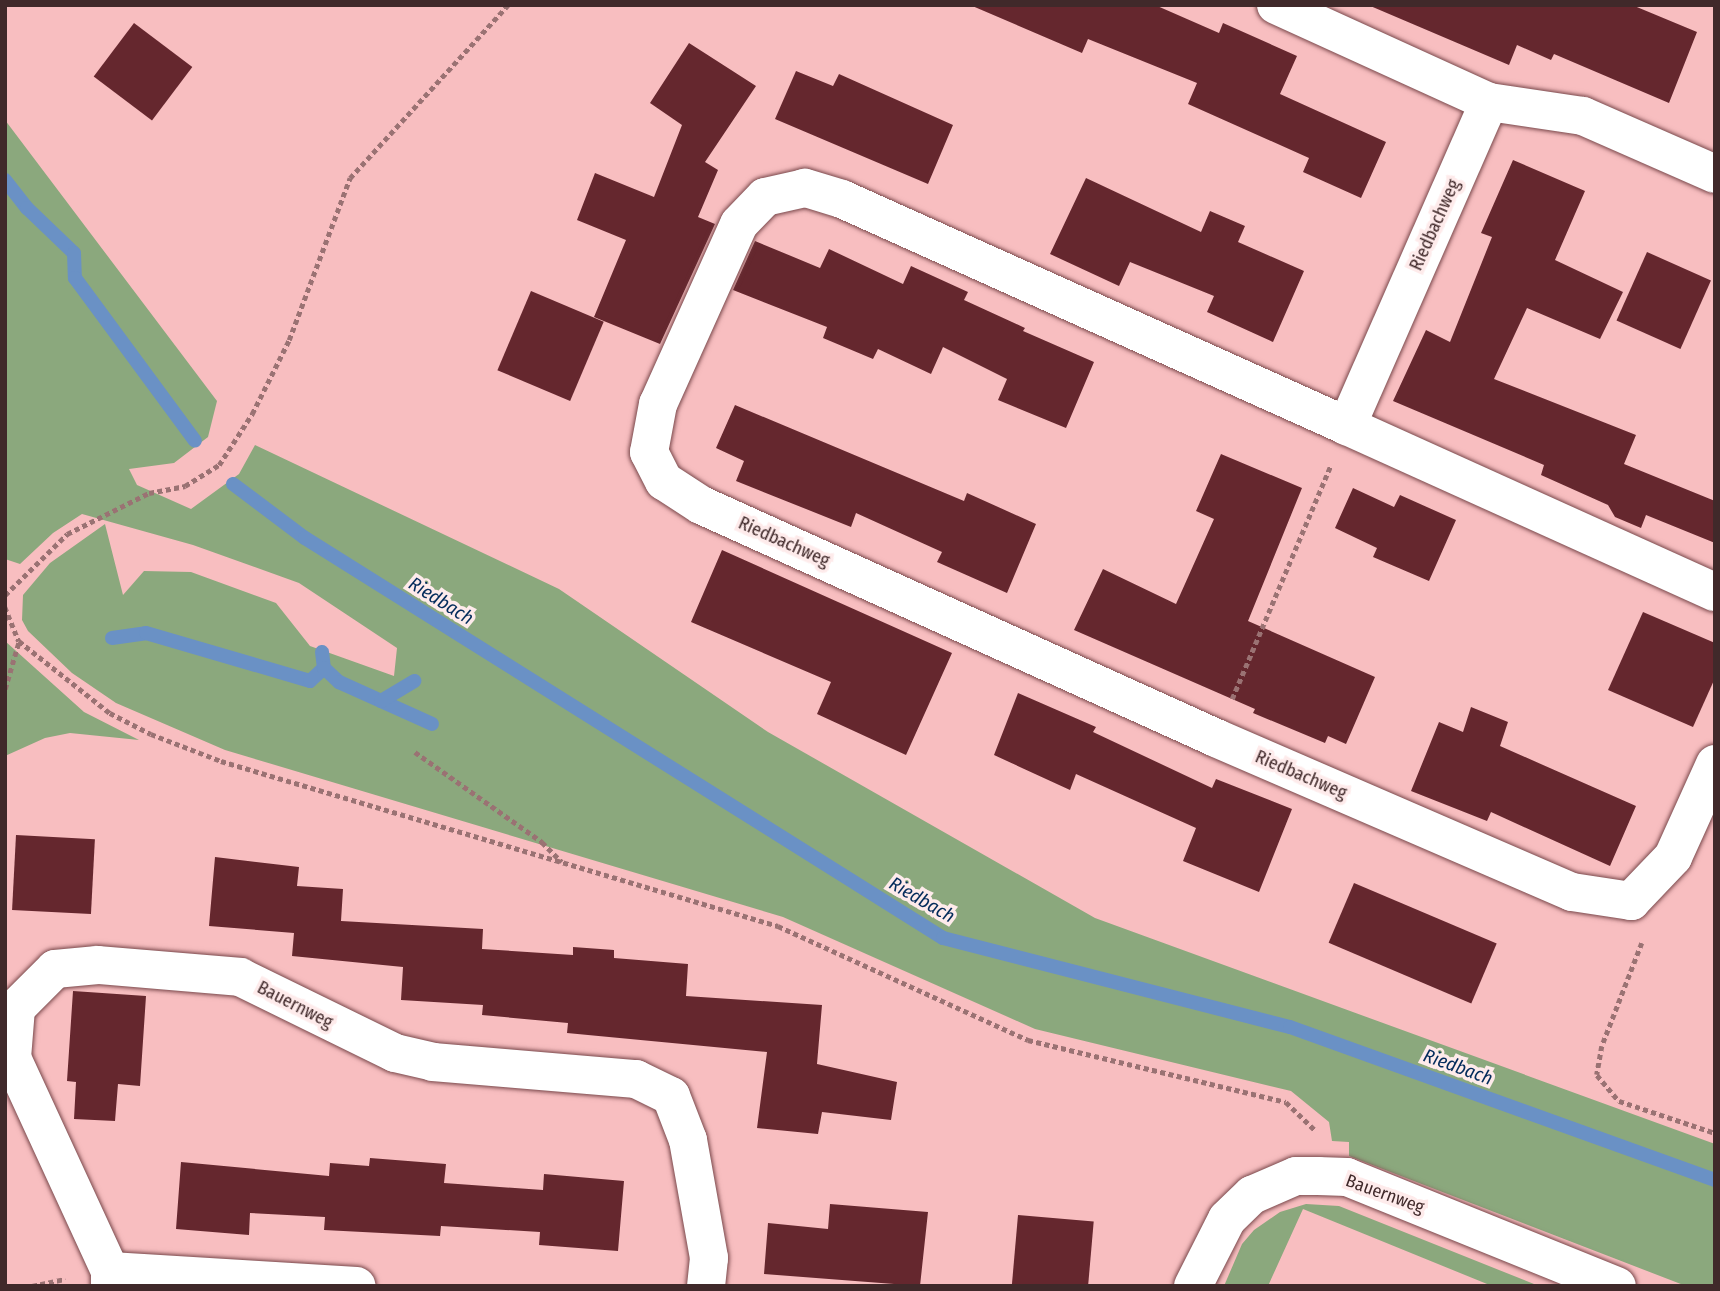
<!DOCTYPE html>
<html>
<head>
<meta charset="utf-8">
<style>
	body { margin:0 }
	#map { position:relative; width:1720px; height:1291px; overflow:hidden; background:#f8bec0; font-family:"Fira Sans Condensed",sans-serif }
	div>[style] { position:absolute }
	.green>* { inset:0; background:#8ba87d }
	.stream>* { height:14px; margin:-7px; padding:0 7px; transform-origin:7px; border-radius:7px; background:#6a91c5 }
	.building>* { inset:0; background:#65272e; transform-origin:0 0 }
	.path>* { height:4.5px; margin-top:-2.25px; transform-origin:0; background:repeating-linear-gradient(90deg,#9a7273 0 5px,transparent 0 8.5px) }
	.roads { filter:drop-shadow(0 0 2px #79484b) drop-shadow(0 0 2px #79484b) }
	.street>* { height:38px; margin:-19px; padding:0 19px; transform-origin:19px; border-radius:19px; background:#fff }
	span { translate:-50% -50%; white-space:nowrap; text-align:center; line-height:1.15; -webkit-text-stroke:7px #feebeb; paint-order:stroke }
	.street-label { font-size:18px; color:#40292a }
	.water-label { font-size:19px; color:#032b5b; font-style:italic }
	.frame { position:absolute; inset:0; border:7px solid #40292a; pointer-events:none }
</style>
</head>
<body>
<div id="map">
	<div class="green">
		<i style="clip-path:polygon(5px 120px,217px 401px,208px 437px,174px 463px,129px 469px,137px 485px,191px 509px,239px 474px,255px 445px,559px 589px,768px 732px,1095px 918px,1715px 1144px,1715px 1286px,1686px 1286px,1349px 1156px,1349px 1142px,1332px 1141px,1329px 1122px,1291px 1091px,1035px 1029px,783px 917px,225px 750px,116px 703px,72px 673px,28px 631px,22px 620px,23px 595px,50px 563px,105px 524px,123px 595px,144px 571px,191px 572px,276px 603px,310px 646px,394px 676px,397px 648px,299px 583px,193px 545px,82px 514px,53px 533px,20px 564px,5px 559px)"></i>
		<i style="clip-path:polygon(5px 641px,84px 712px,139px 740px,70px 733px,45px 738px,5px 756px)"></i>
		<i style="clip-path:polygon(1306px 1204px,1339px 1206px,1539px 1286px,1492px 1286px,1303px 1209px,1268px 1286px,1224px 1286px,1242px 1244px,1254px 1230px,1280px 1212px)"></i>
	</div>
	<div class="stream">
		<i style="left:5px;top:180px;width:36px;rotate:52deg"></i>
		<i style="left:27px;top:208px;width:65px;rotate:43.8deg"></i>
		<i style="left:74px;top:253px;width:25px;rotate:88deg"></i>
		<i style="left:75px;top:278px;width:202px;rotate:53.6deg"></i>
		<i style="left:233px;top:484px;width:90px;rotate:36.9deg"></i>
		<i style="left:305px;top:538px;width:753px;rotate:32.09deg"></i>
		<i style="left:943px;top:938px;width:358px;rotate:14.4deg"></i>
		<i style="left:1290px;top:1027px;width:452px;rotate:19.8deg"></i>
		<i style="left:112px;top:638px;width:34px;rotate:-8deg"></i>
		<i style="left:146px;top:633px;width:171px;rotate:16.3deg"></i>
		<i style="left:310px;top:681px;width:19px;rotate:-43deg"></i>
		<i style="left:322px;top:652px;width:16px;rotate:83deg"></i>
		<i style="left:324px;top:668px;width:21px;rotate:43deg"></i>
		<i style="left:339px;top:682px;width:102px;rotate:24.3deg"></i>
		<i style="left:381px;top:701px;width:39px;rotate:-31deg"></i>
	</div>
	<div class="building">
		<i style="clip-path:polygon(970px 5px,1155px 5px,1219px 33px,1223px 23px,1297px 56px,1280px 94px,1386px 142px,1361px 198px,1303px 172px,1309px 158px,1188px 104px,1197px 83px,1088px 39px,1082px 53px)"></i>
		<i style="clip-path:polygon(1368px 5px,1632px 5px,1697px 32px,1669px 103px,1554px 54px,1551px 60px,1517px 45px,1509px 65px)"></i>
		<i style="left:134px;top:23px;width:73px;height:67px;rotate:37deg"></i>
		<i style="clip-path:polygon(689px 43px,756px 86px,705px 162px,718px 170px,698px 217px,715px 224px,660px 344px,594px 317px,626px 240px,577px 220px,595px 173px,654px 197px,682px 125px,650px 103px)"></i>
		<i style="clip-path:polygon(796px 71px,833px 86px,839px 74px,953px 125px,928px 184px,775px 119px)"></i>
		<i style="clip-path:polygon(1513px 160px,1585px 191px,1555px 260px,1623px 292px,1600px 339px,1527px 308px,1494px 379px,1636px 435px,1624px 464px,1715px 501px,1715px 543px,1646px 515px,1641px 528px,1615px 517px,1608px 505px,1541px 475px,1544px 465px,1393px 401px,1426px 330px,1450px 342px,1492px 237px,1481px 233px)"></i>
		<i style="clip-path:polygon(1086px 178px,1201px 232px,1210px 211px,1245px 226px,1238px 242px,1304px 271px,1273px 342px,1207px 312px,1214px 296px,1130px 262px,1119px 286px,1050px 254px)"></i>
		<i style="clip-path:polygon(755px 241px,820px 268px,829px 249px,903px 284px,911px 266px,968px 292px,964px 300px,1025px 328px,1023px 331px,1094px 362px,1066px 428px,998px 400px,1007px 379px,943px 347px,931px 374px,878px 349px,873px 359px,823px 338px,827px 327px,733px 290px)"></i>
		<i style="left:1647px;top:252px;width:70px;height:75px;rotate:24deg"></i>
		<i style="left:531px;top:291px;width:79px;height:86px;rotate:23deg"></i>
		<i style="clip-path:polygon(735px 405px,964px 501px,967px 493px,1036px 524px,1007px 593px,937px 562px,942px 552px,856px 513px,851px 527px,736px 481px,744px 461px,716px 448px)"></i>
		<i style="clip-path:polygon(1221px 454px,1302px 488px,1248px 621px,1375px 677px,1346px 744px,1328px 736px,1325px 743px,1253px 713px,1255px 709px,1074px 630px,1103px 569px,1176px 604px,1214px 519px,1196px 511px)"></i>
		<i style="clip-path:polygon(1353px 488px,1394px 507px,1400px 495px,1456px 520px,1429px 581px,1373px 557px,1377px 548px,1335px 528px)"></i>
		<i style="clip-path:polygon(722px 550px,952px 653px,906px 755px,817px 714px,831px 682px,691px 622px)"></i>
		<i style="clip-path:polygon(1643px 612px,1715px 643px,1715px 678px,1693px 727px,1608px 690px)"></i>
		<i style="clip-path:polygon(1018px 693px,1096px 727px,1093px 732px,1212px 788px,1216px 779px,1292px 809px,1259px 892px,1183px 861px,1196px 828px,1076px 774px,1070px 790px,994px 755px)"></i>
		<i style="clip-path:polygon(1471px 707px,1508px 722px,1500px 746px,1636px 806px,1610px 866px,1491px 812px,1487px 821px,1411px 791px,1439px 722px,1463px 732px)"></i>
		<i style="left:16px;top:835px;width:79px;height:75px;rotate:3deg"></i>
		<i style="clip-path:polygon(215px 857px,299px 867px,297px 886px,343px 889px,341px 921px,483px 929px,482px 949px,573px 955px,573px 947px,614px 950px,614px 958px,688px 964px,686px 996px,822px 1005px,817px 1064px,897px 1082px,891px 1120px,822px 1112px,818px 1134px,757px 1128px,767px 1052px,567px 1033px,568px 1023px,482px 1015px,483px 1005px,401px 1000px,403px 967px,292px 956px,294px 933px,209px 926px)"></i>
		<i style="left:1354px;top:883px;width:155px;height:65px;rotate:23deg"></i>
		<i style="clip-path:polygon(73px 991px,146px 996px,140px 1086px,118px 1084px,115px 1121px,74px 1119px,76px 1082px,67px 1081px)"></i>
		<i style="clip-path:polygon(370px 1158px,446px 1164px,444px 1183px,543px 1190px,544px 1174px,624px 1181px,618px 1251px,539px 1245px,540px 1232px,441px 1226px,440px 1236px,324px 1230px,325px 1217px,250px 1213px,249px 1235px,176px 1229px,181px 1162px,329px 1176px,330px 1163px,369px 1166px)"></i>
		<i style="clip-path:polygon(830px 1204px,928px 1212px,920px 1286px,764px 1274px,768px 1223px,828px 1229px)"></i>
		<i style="left:1018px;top:1215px;width:76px;height:71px;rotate:5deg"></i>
	</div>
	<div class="path">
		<i style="left:5px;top:595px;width:87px;rotate:-44.5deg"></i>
		<i style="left:67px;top:534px;width:92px;rotate:-26.6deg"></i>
		<i style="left:149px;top:493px;width:37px;rotate:-11deg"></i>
		<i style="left:185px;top:486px;width:40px;rotate:-32deg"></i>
		<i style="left:219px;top:465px;width:61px;rotate:-57.1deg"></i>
		<i style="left:252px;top:414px;width:83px;rotate:-63.4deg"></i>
		<i style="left:289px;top:340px;width:173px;rotate:-69.4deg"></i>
		<i style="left:350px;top:178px;width:234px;rotate:-47.6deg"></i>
		<i style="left:5px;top:607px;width:37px;rotate:68deg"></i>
		<i style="left:19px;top:641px;width:116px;rotate:38.4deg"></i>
		<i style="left:110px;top:713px;width:46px;rotate:27.1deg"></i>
		<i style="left:151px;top:734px;width:75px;rotate:21.1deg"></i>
		<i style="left:221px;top:761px;width:581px;rotate:16.5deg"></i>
		<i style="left:778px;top:926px;width:275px;rotate:24.5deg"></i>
		<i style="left:1028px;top:1040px;width:265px;rotate:13.5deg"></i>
		<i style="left:1286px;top:1102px;width:42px;rotate:44deg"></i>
		<i style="left:5px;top:689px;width:50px;rotate:-73.7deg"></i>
		<i style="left:1232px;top:699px;width:254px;rotate:-67.1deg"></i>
		<i style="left:415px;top:752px;width:156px;rotate:35.3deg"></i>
		<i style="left:542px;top:842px;width:28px;rotate:45deg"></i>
		<i style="left:1642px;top:943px;width:110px;rotate:111.2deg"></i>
		<i style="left:1602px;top:1046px;width:29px;rotate:100deg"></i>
		<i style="left:1597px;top:1075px;width:34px;rotate:50deg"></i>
		<i style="left:1619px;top:1101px;width:101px;rotate:18.4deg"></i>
		<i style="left:32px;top:1286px;width:34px;rotate:-12deg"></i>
	</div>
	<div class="roads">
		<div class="street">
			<i style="left:1276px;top:5px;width:234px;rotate:24.5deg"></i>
			<i style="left:1489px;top:102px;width:95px;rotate:8.5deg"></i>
			<i style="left:1583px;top:116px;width:144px;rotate:23.7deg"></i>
			<i style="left:1489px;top:102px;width:354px;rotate:113.7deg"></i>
			<i style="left:1347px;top:426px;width:554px;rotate:-155.8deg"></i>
			<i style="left:842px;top:199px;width:39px;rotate:-163deg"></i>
			<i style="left:805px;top:188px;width:41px;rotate:167.3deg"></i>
			<i style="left:765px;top:197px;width:37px;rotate:134deg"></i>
			<i style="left:739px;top:224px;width:197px;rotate:114.2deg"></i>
			<i style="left:658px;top:404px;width:49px;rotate:100.6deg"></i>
			<i style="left:649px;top:452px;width:33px;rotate:63deg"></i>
			<i style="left:664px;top:481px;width:44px;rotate:33deg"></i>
			<i style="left:701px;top:505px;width:565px;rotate:24.34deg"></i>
			<i style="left:1216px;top:738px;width:388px;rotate:23.4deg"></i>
			<i style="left:1572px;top:892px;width:60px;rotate:8.7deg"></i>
			<i style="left:1631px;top:901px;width:61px;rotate:-46.3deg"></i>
			<i style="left:1673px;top:857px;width:102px;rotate:-65.7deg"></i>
			<i style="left:1347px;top:426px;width:404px;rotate:24.3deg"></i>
			<i style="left:110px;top:1271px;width:247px;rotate:3.5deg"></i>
			<i style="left:110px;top:1286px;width:15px;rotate:-90deg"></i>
			<i style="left:110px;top:1271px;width:234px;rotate:-114.7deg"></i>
			<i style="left:12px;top:1058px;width:50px;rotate:-85.4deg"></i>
			<i style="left:16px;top:1008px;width:55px;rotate:-45deg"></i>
			<i style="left:55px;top:969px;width:43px;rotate:-5.3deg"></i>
			<i style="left:98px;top:965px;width:143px;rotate:4.8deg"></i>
			<i style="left:240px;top:977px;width:173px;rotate:26.1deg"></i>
			<i style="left:395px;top:1053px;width:39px;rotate:13deg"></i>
			<i style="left:433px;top:1062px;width:204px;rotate:4.8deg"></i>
			<i style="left:636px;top:1079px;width:39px;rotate:26deg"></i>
			<i style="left:671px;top:1096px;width:47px;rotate:68.9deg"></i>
			<i style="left:688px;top:1140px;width:120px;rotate:79.9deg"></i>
			<i style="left:709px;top:1258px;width:28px;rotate:96deg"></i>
			<i style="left:1193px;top:1286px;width:75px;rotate:-63.1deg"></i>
			<i style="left:1227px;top:1219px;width:35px;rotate:-44deg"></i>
			<i style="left:1252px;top:1195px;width:48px;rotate:-23.4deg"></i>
			<i style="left:1296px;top:1176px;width:22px"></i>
			<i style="left:1318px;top:1176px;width:29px;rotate:2deg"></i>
			<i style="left:1347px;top:1177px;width:291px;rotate:22deg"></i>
		</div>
	</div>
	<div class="street-label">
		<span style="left:1435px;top:225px;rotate:-66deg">Riedbachweg</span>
		<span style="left:784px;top:542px;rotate:24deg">Riedbachweg</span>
		<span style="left:1301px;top:775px;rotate:23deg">Riedbachweg</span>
		<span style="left:295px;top:1005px;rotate:27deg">Bauernweg</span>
		<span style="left:1385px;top:1194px;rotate:20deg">Bauernweg</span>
	</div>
	<div class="water-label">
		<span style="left:441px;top:601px;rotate:32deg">Riedbach</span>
		<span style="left:922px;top:900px;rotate:30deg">Riedbach</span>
		<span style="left:1458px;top:1067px;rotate:20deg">Riedbach</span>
	</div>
	<div class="frame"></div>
</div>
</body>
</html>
